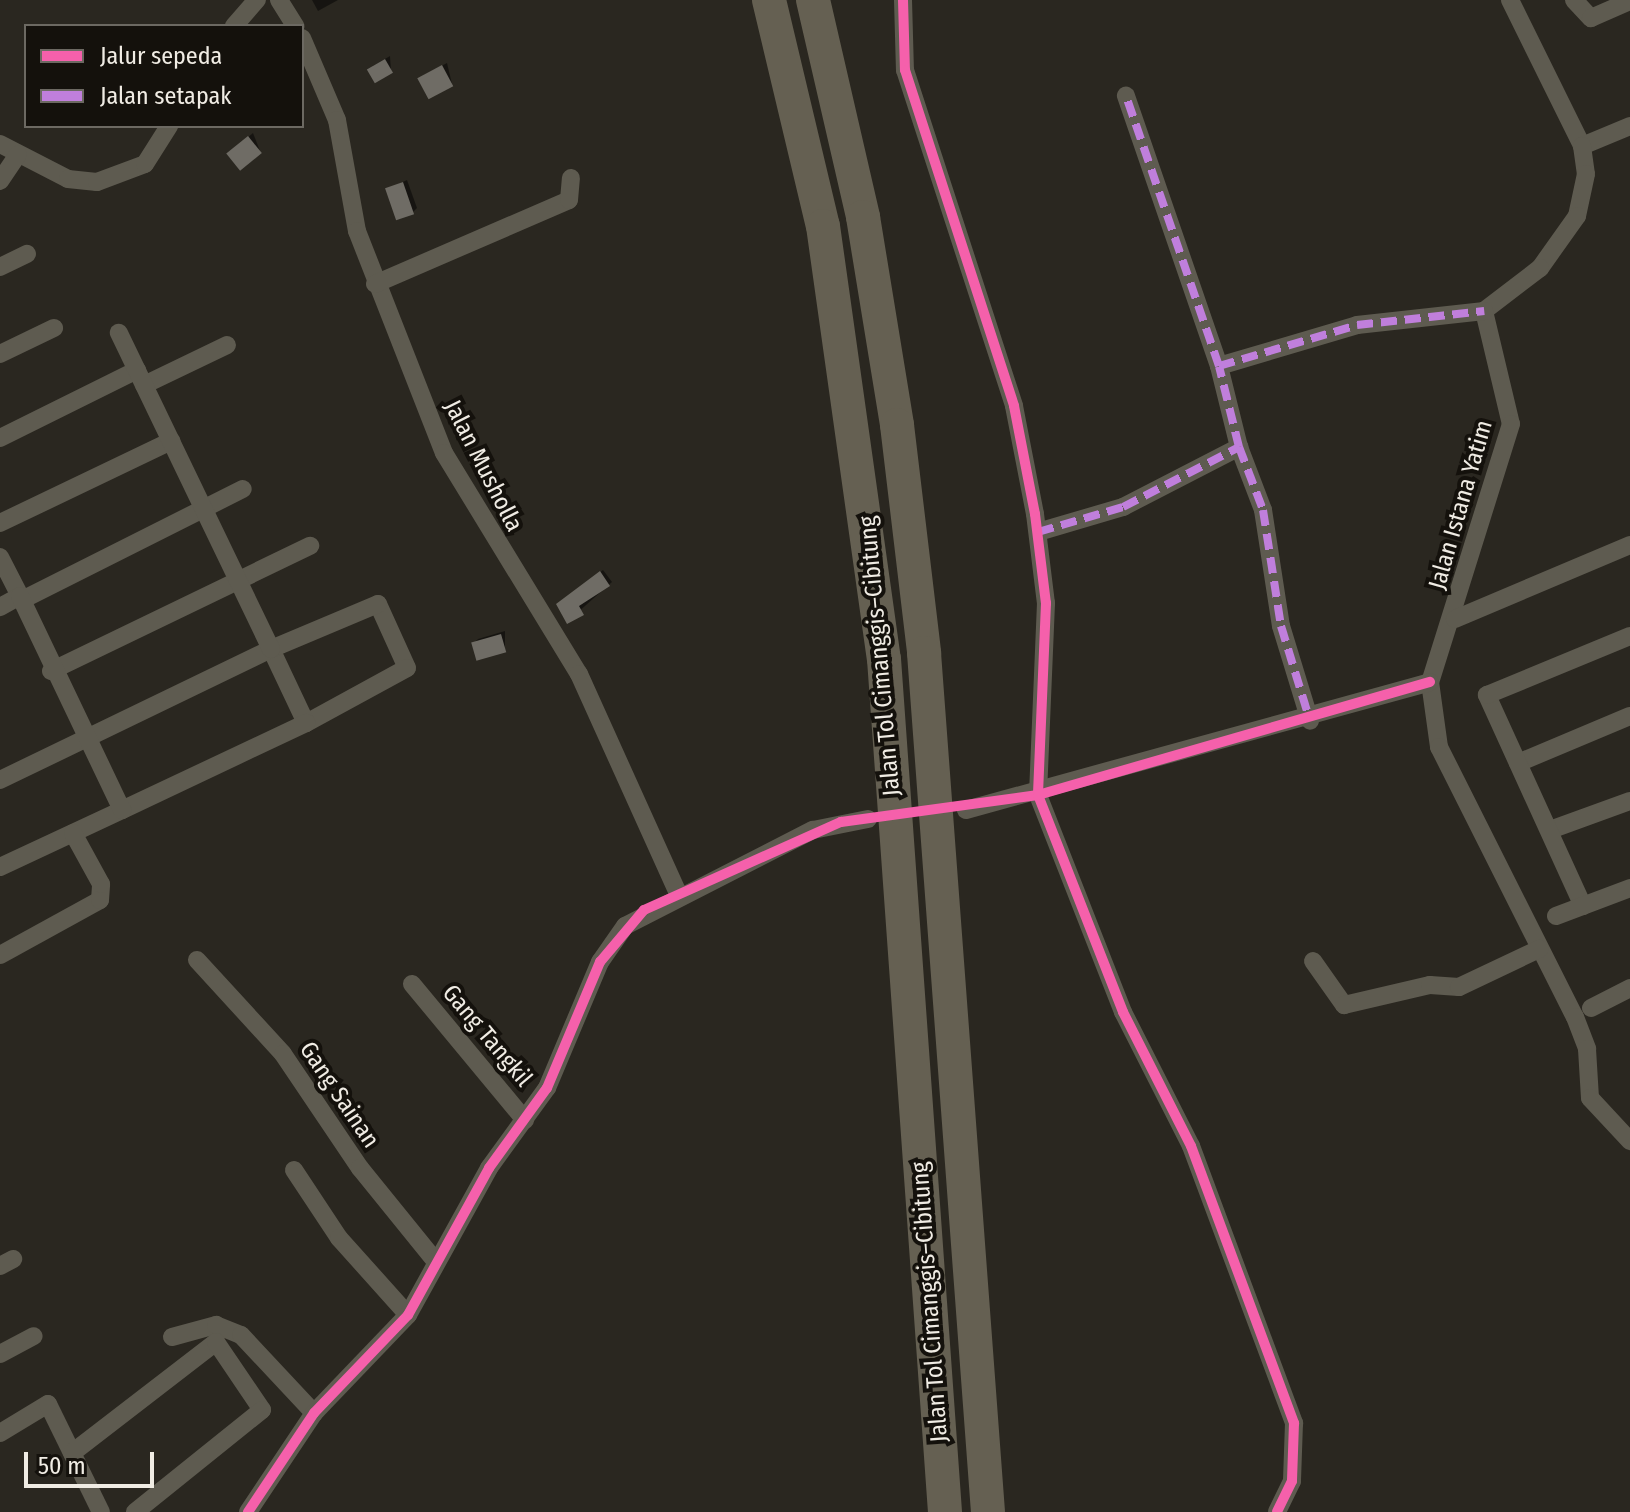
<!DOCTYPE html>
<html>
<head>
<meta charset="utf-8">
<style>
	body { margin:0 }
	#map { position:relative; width:1630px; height:1512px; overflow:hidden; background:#2a2720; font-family:"Fira Sans Condensed",sans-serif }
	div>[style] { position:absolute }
	.shadow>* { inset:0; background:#0007 }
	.building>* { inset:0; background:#6f6c65; transform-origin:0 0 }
	.street>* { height:18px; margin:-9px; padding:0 9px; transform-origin:9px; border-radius:9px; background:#5e5b50 }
	.highway>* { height:34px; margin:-17px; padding:0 17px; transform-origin:17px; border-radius:17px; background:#656052 }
	.quiet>* { height:8px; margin-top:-4px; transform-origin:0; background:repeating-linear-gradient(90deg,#c07fdc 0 16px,transparent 0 24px) }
	.cycleway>* { height:10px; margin:-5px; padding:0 5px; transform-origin:5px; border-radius:5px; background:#f560ab }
	span { translate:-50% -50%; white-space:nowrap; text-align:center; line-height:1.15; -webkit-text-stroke:8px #14110c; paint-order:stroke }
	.street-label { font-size:24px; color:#f0ece4 }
	.legend { position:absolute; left:24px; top:24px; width:280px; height:104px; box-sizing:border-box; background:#14110c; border:2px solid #6c6962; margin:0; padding:10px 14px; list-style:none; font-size:24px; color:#f0ece4 }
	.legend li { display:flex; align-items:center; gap:16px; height:40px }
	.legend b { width:40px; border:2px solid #6c6962 }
	.scale { position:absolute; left:24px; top:1452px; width:130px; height:36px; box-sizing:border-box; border:4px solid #f0ece4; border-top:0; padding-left:10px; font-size:24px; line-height:28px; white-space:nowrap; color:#f0ece4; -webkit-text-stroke:6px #14110c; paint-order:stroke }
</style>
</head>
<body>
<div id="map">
	<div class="shadow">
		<i style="clip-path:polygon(312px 0,338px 0,318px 11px)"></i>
		<i style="clip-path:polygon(390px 56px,391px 71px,373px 66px)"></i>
		<i style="clip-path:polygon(447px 63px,452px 84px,420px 79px,424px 75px)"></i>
		<i style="clip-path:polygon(253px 133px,260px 151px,233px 150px)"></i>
		<i style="clip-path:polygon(407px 180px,417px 208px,413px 212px,388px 189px)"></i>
		<i style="clip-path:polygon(603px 570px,612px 582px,568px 621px,561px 601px)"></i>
		<i style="clip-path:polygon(505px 631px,505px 650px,474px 643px,478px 639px)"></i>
	</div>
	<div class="building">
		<i style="left:385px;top:59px;width:16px;height:21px;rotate:60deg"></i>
		<i style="left:442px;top:65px;width:24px;height:28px;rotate:62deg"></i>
		<i style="left:248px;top:136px;width:22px;height:28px;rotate:51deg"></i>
		<i style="left:403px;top:182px;width:34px;height:19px;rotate:71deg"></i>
		<i style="clip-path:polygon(600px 571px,610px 586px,579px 606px,584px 615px,567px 624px,556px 604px)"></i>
		<i style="left:501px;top:634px;width:19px;height:31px;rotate:74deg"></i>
	</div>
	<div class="street">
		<i style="left:279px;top:0;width:31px;rotate:58deg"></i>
		<i style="left:903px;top:0;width:70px;rotate:88.4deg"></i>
		<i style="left:905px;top:70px;width:353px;rotate:72deg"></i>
		<i style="left:1014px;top:406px;width:110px;rotate:79deg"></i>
		<i style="left:1035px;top:514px;width:90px;rotate:83deg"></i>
		<i style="left:1046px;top:603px;width:192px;rotate:92.4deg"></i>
		<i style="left:1038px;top:795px;width:233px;rotate:68.6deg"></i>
		<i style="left:1123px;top:1012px;width:150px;rotate:63.1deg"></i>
		<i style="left:1191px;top:1146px;width:296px;rotate:69.6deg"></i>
		<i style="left:1294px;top:1423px;width:58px;rotate:92deg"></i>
		<i style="left:1292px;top:1481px;width:34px;rotate:116deg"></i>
		<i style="left:1510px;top:0;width:163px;rotate:63.7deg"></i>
		<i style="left:1574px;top:0;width:25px;rotate:47deg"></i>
		<i style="left:1591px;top:18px;width:43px;rotate:-23.6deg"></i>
		<i style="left:234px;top:26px;width:35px;rotate:-49deg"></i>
		<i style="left:302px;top:38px;width:89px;rotate:66.9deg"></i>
		<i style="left:337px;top:120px;width:113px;rotate:79.8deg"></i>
		<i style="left:357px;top:231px;width:238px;rotate:68.6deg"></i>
		<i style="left:444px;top:453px;width:259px;rotate:58.6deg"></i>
		<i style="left:579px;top:674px;width:240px;rotate:65.7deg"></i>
		<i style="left:1630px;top:126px;width:52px;rotate:157.4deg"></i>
		<i style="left:1582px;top:146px;width:28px;rotate:82deg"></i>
		<i style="left:1586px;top:174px;width:43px;rotate:102.1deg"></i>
		<i style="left:1577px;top:216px;width:64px;rotate:125.4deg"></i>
		<i style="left:1540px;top:268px;width:71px;rotate:142.5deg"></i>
		<i style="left:1484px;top:311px;width:116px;rotate:76.6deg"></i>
		<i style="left:1511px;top:424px;width:270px;rotate:107.4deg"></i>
		<i style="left:1430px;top:682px;width:66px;rotate:82.1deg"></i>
		<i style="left:1439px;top:747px;width:302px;rotate:63.3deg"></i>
		<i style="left:1575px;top:1017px;width:34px;rotate:69deg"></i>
		<i style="left:1587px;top:1049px;width:49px;rotate:86.5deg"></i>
		<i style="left:1590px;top:1098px;width:59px;rotate:47.1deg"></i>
		<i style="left:0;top:144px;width:76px;rotate:27.2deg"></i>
		<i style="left:68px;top:179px;width:29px;rotate:6deg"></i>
		<i style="left:97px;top:182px;width:51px;rotate:-20.6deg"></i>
		<i style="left:145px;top:164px;width:45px;rotate:-57.7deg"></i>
		<i style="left:0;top:181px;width:32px;rotate:-56deg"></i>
		<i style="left:0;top:267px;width:30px;rotate:-26deg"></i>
		<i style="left:375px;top:284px;width:211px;rotate:-23.4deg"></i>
		<i style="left:569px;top:200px;width:22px;rotate:-85deg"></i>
		<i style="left:0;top:354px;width:60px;rotate:-25.7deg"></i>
		<i style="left:1219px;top:366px;width:144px;rotate:-16.5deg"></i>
		<i style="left:1357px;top:325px;width:128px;rotate:-6.3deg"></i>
		<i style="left:144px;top:385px;width:92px;rotate:-25.7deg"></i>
		<i style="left:0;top:438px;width:153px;rotate:-26.4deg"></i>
		<i style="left:1239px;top:447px;width:67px;rotate:69.1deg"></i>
		<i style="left:1263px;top:510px;width:117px;rotate:81.2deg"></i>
		<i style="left:1281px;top:626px;width:99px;rotate:73deg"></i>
		<i style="left:0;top:523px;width:190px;rotate:-25.6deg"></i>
		<i style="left:1038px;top:532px;width:89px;rotate:-16.4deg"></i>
		<i style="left:1123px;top:507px;width:131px;rotate:-27.3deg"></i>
		<i style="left:1239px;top:447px;width:83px;rotate:-103.9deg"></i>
		<i style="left:1219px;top:366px;width:286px;rotate:-109deg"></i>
		<i style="left:0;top:557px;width:44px;rotate:62.9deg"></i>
		<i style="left:20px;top:596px;width:23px;rotate:151deg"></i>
		<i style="left:22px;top:600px;width:247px;rotate:-26.7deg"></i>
		<i style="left:378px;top:604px;width:70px;rotate:65.6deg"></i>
		<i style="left:407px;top:668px;width:115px;rotate:151.4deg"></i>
		<i style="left:306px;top:723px;width:82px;rotate:-115.3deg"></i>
		<i style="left:271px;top:649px;width:116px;rotate:-22.8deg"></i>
		<i style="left:1455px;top:619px;width:190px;rotate:-22.9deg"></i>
		<i style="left:51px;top:671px;width:288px;rotate:-25.8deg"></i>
		<i style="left:1518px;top:763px;width:121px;rotate:-22.8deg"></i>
		<i style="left:0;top:780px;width:301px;rotate:-25.8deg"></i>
		<i style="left:271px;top:649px;width:351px;rotate:-115.7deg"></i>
		<i style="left:122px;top:810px;width:204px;rotate:-25.3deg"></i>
		<i style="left:966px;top:810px;width:481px;rotate:-15.4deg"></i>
		<i style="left:1550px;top:830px;width:85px;rotate:-19.9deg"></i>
		<i style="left:0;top:867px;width:135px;rotate:-25deg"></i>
		<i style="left:122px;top:810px;width:237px;rotate:-115.5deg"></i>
		<i style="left:1583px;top:906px;width:232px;rotate:-114.5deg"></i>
		<i style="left:1487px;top:695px;width:155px;rotate:-22.4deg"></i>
		<i style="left:1556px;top:916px;width:79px;rotate:-20.7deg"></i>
		<i style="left:0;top:955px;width:114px;rotate:-28.8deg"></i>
		<i style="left:100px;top:900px;width:16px;rotate:-86deg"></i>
		<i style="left:101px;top:884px;width:58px;rotate:-118.8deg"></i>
		<i style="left:197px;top:960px;width:127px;rotate:47.5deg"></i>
		<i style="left:283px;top:1054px;width:138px;rotate:56deg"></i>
		<i style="left:360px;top:1168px;width:121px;rotate:51deg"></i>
		<i style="left:1313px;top:961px;width:54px;rotate:54.8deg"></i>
		<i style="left:1344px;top:1005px;width:88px;rotate:-13.1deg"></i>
		<i style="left:1430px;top:985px;width:29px;rotate:4deg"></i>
		<i style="left:1459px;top:987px;width:89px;rotate:-25.4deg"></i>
		<i style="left:412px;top:984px;width:177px;rotate:50.3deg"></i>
		<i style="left:1591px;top:1008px;width:44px;rotate:-27.1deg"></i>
		<i style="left:294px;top:1170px;width:82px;rotate:56.5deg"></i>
		<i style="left:339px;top:1238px;width:103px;rotate:48.1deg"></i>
		<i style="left:0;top:1266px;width:15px;rotate:-28deg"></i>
		<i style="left:172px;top:1337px;width:46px;rotate:-15.3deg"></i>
		<i style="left:216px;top:1325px;width:27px;rotate:22deg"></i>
		<i style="left:241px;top:1335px;width:107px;rotate:46.9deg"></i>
		<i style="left:0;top:1354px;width:38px;rotate:-28deg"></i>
		<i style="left:0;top:1433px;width:56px;rotate:-31.1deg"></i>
		<i style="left:48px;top:1404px;width:120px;rotate:63.9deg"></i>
		<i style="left:72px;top:1453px;width:182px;rotate:-37.6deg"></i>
		<i style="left:216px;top:1342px;width:82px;rotate:55.9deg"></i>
		<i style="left:262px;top:1410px;width:163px;rotate:141.2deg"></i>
		<i style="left:248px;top:1512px;width:119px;rotate:-56.3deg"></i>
		<i style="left:314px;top:1413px;width:136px;rotate:-46.2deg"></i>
		<i style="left:408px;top:1315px;width:168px;rotate:-61.1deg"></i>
		<i style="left:489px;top:1168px;width:99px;rotate:-54.1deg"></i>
		<i style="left:547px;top:1088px;width:137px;rotate:-67.2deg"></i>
		<i style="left:600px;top:962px;width:44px;rotate:-55.2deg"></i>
		<i style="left:625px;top:926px;width:211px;rotate:-27.1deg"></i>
		<i style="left:813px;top:830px;width:56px;rotate:-11.3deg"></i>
	</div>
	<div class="highway">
		<i style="left:769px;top:0;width:232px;rotate:76.6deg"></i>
		<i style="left:823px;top:226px;width:437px;rotate:82deg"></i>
		<i style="left:884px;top:659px;width:855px;rotate:85.91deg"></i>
		<i style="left:813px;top:0;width:223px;rotate:77deg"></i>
		<i style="left:863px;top:217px;width:211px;rotate:80.7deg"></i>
		<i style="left:897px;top:425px;width:230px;rotate:83.2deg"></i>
		<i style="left:924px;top:653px;width:861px;rotate:85.74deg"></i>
	</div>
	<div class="quiet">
		<i style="left:1219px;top:366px;width:144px;rotate:-16.5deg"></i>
		<i style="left:1357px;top:325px;width:128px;rotate:-6.3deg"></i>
		<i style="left:1239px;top:447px;width:67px;rotate:69.1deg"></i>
		<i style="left:1263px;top:510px;width:117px;rotate:81.2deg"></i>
		<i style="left:1281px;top:626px;width:99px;rotate:73deg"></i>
		<i style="left:1038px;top:532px;width:89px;rotate:-16.4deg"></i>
		<i style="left:1123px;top:507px;width:131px;rotate:-27.3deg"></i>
		<i style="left:1239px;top:447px;width:83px;rotate:-103.9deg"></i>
		<i style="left:1219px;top:366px;width:286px;rotate:-109deg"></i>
	</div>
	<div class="cycleway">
		<i style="left:903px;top:0;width:70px;rotate:88.4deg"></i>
		<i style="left:905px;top:70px;width:353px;rotate:72deg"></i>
		<i style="left:1014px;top:406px;width:110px;rotate:79deg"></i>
		<i style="left:1035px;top:514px;width:90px;rotate:83deg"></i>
		<i style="left:1046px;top:603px;width:192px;rotate:92.4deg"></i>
		<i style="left:1038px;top:795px;width:233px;rotate:68.6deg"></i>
		<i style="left:1123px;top:1012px;width:150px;rotate:63.1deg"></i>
		<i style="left:1191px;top:1146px;width:296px;rotate:69.6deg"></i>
		<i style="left:1294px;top:1423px;width:58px;rotate:92deg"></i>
		<i style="left:1292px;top:1481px;width:34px;rotate:116deg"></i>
		<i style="left:248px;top:1512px;width:119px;rotate:-56.3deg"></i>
		<i style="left:314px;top:1413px;width:136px;rotate:-46.2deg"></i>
		<i style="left:408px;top:1315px;width:168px;rotate:-61.1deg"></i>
		<i style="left:489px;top:1168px;width:99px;rotate:-54.1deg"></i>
		<i style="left:547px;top:1088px;width:137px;rotate:-67.2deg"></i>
		<i style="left:600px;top:962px;width:68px;rotate:-49.8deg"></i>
		<i style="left:644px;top:910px;width:216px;rotate:-24.1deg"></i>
		<i style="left:841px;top:822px;width:199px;rotate:-7.8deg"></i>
		<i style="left:1038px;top:795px;width:408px;rotate:-16.1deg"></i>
	</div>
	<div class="street-label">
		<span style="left:483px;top:466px;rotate:63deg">Jalan Musholla</span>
		<span style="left:1461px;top:505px;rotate:-74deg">Jalan Istana Yatim</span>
		<span style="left:880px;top:656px;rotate:-95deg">Jalan Tol Cimanggis–Cibitung</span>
		<span style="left:487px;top:1036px;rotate:50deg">Gang Tangkil</span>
		<span style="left:339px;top:1095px;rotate:56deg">Gang Sainan</span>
		<span style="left:930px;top:1302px;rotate:-94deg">Jalan Tol Cimanggis–Cibitung</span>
	</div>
	<ul class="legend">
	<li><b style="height:10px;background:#f560ab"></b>Jalur sepeda</li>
	<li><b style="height:10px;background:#c07fdc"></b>Jalan setapak</li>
	</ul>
	<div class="scale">50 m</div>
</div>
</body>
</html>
